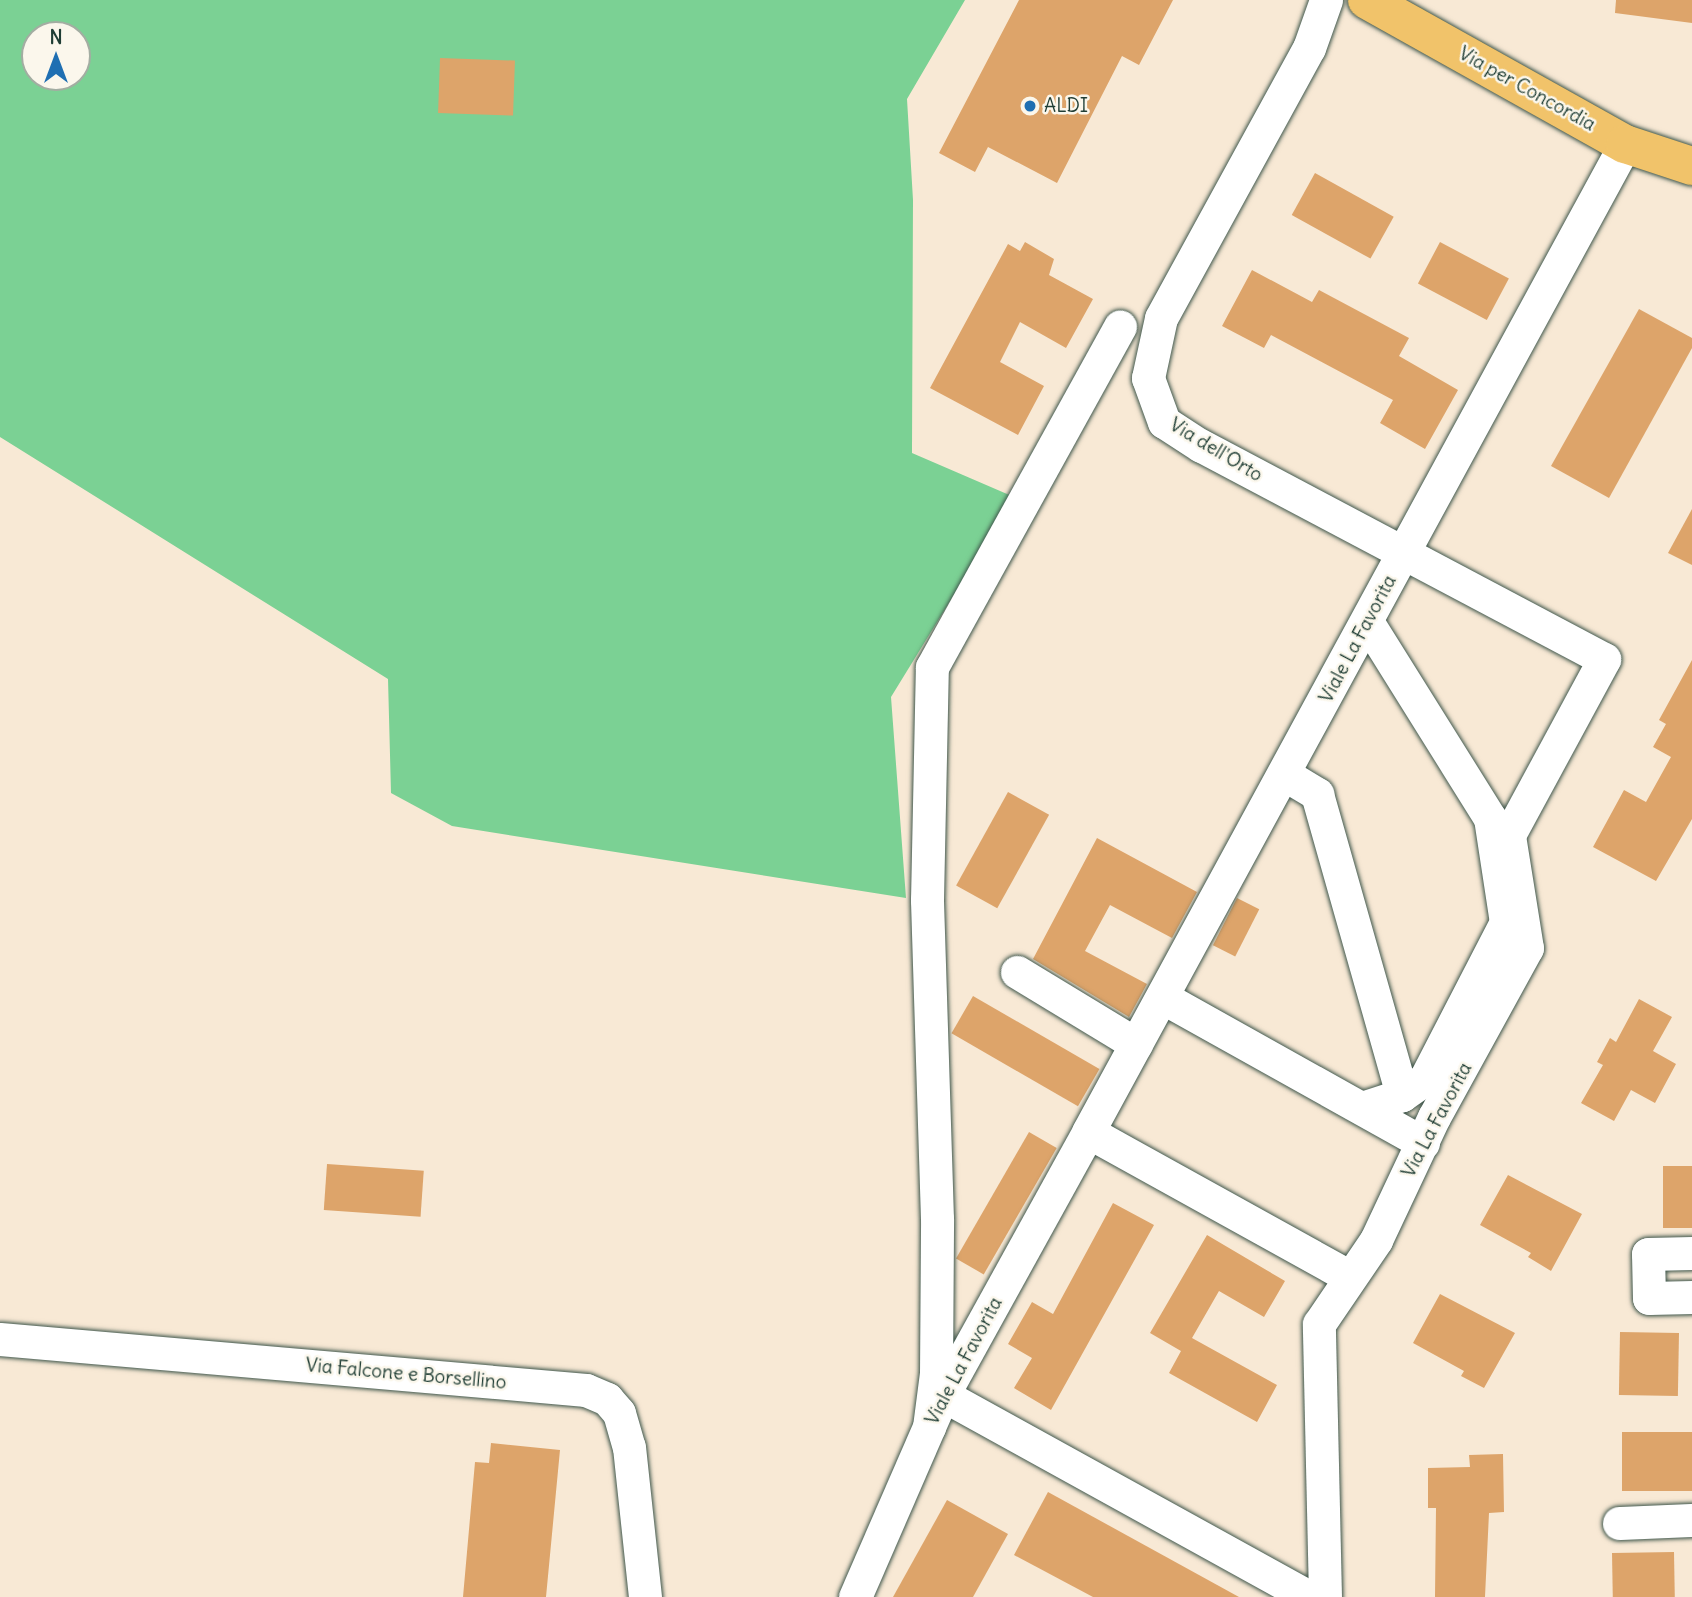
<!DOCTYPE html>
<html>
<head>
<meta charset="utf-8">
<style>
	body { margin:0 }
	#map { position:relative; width:1692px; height:1597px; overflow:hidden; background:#f8e9d5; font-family:Delius,sans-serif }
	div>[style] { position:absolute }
	.green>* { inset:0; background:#7bd194 }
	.building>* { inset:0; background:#dda46a; transform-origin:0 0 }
	.roads { filter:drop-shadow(0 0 2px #40574c) drop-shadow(0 0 2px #40574c) }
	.minor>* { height:33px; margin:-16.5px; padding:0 16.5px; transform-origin:16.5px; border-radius:16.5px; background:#fff }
	.major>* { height:38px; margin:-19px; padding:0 19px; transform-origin:19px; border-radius:19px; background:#f1c36a }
	.dots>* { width:19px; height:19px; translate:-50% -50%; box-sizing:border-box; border:4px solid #fbf7ec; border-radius:50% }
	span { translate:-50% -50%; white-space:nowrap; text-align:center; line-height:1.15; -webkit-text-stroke:5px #fbf7ec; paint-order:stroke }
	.street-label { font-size:19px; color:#1f3d34 }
	.poi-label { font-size:19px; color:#1f3d34 }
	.left { translate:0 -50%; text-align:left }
	.north { position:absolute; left:21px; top:21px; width:70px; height:70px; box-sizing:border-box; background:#fbf7ec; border:2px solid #a3ada2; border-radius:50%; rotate:0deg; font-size:19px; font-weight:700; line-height:28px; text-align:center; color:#1f3d34 }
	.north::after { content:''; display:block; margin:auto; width:24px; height:32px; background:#1f6fb2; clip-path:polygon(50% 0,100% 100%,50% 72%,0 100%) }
</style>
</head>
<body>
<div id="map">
	<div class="green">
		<i style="clip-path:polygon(evenodd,0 0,965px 0,907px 99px,913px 200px,912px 453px,1014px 497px,891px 697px,906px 898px,452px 826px,391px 793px,388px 679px,0 437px,0 0,35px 35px,77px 35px,77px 77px,35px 77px,35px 35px)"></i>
	</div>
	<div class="building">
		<i style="clip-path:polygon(1019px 0,1173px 0,1139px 65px,1122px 56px,1057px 183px,988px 147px,975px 172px,939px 153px)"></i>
		<i style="clip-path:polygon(1616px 0,1692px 0,1692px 23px,1615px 13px)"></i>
		<i style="left:440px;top:58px;width:75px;height:55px;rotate:2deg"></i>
		<i style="left:1315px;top:173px;width:90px;height:48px;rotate:29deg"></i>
		<i style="clip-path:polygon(1025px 242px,1054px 259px,1049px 275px,1093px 299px,1066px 348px,1020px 322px,1000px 362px,1044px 386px,1018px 435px,930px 388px,1008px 244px,1020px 251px)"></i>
		<i style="left:1440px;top:242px;width:78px;height:47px;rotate:28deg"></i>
		<i style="clip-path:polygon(1252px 270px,1312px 302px,1319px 290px,1409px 338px,1399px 356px,1458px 390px,1425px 449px,1380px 423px,1393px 400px,1271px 335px,1264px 348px,1222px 326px)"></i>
		<i style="clip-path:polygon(1639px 309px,1692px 338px,1692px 348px,1609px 498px,1551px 466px)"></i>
		<i style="clip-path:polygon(1692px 509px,1692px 565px,1668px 553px)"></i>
		<i style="clip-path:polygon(1692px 660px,1692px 819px,1656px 881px,1593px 847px,1624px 790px,1646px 802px,1671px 757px,1653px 747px,1666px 724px,1659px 720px)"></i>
		<i style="left:1008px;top:792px;width:47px;height:107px;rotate:29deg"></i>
		<i style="clip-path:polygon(1097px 838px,1197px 892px,1172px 938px,1110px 905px,1085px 951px,1147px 984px,1129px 1017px,1033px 959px)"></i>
		<i style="left:1237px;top:898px;width:25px;height:53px;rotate:27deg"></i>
		<i style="left:973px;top:996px;width:146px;height:43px;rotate:30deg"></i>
		<i style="clip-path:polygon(1639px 999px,1672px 1017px,1653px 1051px,1676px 1064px,1655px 1103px,1631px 1090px,1614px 1121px,1581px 1103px,1603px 1065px,1597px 1062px,1610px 1038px,1616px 1042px)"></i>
		<i style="left:1029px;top:1132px;width:32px;height:146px;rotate:30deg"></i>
		<i style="left:327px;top:1164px;width:97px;height:46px;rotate:4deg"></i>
		<i style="left:1663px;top:1166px;width:29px;height:62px"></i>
		<i style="clip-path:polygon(1508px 1175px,1582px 1214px,1551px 1271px,1528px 1257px,1531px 1253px,1480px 1225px)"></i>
		<i style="clip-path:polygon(1113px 1203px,1154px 1225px,1051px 1410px,1014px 1388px,1032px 1358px,1008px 1344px,1032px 1302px,1053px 1314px)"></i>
		<i style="clip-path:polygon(1207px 1235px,1285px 1281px,1264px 1317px,1219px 1291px,1192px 1338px,1277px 1385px,1257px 1422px,1169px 1373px,1181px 1351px,1150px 1333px)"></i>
		<i style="clip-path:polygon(1440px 1294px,1515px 1333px,1484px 1388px,1461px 1376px,1464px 1371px,1413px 1343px)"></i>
		<i style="left:1620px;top:1332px;width:59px;height:63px;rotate:1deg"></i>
		<i style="left:1692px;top:1432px;width:59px;height:70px;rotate:90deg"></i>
		<i style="clip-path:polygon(491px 1443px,560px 1450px,546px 1597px,463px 1597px,475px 1462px,489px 1463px)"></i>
		<i style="clip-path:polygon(1503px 1454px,1504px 1512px,1489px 1513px,1485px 1597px,1435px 1597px,1436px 1508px,1428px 1508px,1428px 1468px,1470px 1467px,1469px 1455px)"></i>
		<i style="clip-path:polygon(1048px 1492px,1239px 1597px,1093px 1597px,1014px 1555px)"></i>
		<i style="clip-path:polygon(947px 1500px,1008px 1534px,973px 1597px,893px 1597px)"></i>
		<i style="left:1674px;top:1552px;width:45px;height:62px;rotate:89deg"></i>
	</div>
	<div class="roads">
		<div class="minor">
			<i style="left:1368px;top:623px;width:230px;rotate:58deg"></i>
			<i style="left:1490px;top:818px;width:105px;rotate:81.3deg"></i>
			<i style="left:1506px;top:922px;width:177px;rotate:117.3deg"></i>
			<i style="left:1425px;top:1079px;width:28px;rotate:145deg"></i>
			<i style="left:1284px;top:774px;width:39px;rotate:31deg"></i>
			<i style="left:1317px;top:794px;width:313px;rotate:74.2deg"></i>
			<i style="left:1402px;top:1095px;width:42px;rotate:162deg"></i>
			<i style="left:1017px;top:972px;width:139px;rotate:31.2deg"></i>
			<i style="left:1162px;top:997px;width:299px;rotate:29.2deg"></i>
			<i style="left:1692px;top:1253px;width:44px;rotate:178.7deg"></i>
			<i style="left:1648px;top:1254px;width:44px;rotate:88.7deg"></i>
			<i style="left:1649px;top:1298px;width:43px;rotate:-1.3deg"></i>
			<i style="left:1350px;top:1277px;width:299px;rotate:-151deg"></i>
			<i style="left:1088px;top:1132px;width:1125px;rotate:-61.47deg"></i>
			<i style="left:0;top:1339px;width:588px;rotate:4.97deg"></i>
			<i style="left:586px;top:1390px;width:23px;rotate:23deg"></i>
			<i style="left:607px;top:1399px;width:18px;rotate:49deg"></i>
			<i style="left:619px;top:1413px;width:35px;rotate:74deg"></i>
			<i style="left:629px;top:1447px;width:151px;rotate:83.9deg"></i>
			<i style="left:943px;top:1395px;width:418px;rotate:28.9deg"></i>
			<i style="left:929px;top:1427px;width:54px;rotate:-82.6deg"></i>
			<i style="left:936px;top:1373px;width:154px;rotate:-89.6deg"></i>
			<i style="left:937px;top:1219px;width:319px;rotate:-91.8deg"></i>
			<i style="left:927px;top:900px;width:233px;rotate:-88.8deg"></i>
			<i style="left:932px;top:667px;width:389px;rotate:-61.1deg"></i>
			<i style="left:1619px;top:1523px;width:73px;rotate:-2.4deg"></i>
			<i style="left:855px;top:1597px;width:220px;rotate:-66.5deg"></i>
			<i style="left:943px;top:1395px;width:300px;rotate:-61.1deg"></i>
			<i style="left:1325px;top:1597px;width:273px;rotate:-91.3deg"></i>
			<i style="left:1319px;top:1324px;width:102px;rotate:-55.8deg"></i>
			<i style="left:1376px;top:1240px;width:136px;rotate:-64.8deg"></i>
			<i style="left:1434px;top:1117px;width:193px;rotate:-61.2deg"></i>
			<i style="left:1527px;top:948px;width:114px;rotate:-99.1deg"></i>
			<i style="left:1509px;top:835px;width:200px;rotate:-61.6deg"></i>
			<i style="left:1604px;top:659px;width:456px;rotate:-152.1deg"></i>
			<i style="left:1201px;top:446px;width:44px;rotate:-147deg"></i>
			<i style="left:1164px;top:422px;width:47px;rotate:-110deg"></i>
			<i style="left:1148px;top:378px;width:61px;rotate:-77.8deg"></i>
			<i style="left:1161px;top:318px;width:308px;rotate:-61.3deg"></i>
			<i style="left:1309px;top:48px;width:51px;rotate:-70.5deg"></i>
		</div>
		<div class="major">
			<i style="left:1367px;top:0;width:295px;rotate:29.2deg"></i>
			<i style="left:1625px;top:144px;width:71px;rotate:18.2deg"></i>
		</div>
	</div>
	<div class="dots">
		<i style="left:1030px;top:106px;background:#1f6fb2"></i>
	</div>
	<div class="street-label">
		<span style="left:1527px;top:89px;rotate:29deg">Via per Concordia</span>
		<span style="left:1216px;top:450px;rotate:31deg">Via dell'Orto</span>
		<span style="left:1358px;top:639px;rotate:-62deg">Viale La Favorita</span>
		<span style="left:1437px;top:1120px;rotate:-62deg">Via La Favorita</span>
		<span style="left:964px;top:1361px;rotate:-62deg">Viale La Favorita</span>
		<span style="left:406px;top:1374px;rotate:5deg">Via Falcone e Borsellino</span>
	</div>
	<div class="poi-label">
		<span class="left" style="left:1044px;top:106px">ALDI</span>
	</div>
	<div class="north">N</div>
</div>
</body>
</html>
